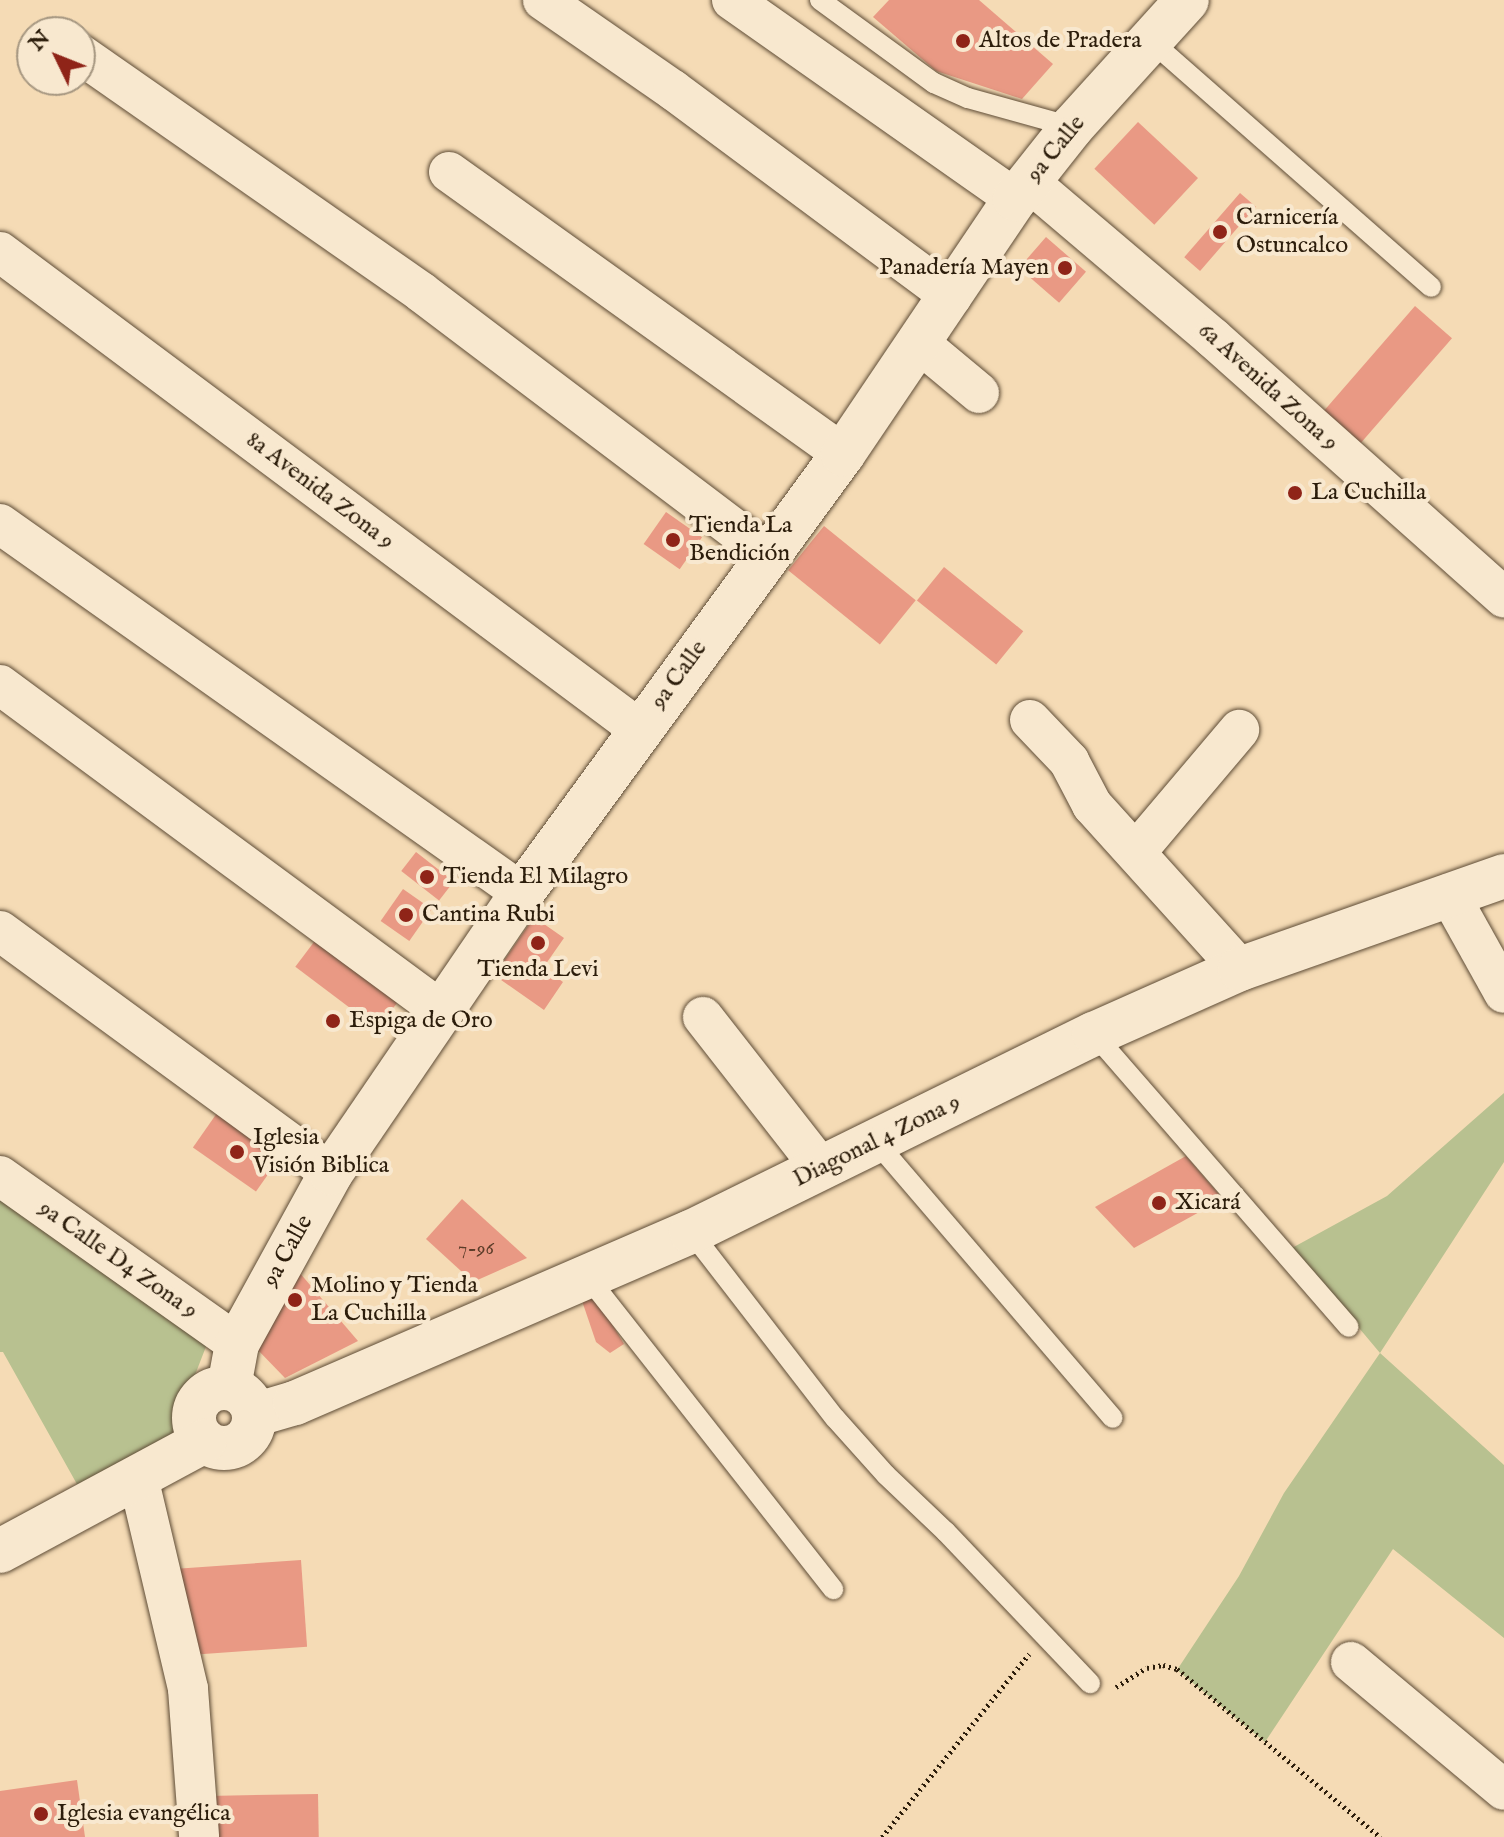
<!DOCTYPE html>
<html>
<head>
<meta charset="utf-8">
<style>
	body { margin:0 }
	#map { position:relative; width:1504px; height:1837px; overflow:hidden; background:#f5dbb5; font-family:"IM FELL English",serif }
	div>[style] { position:absolute }
	.green>* { inset:0; background:#b8c190 }
	.building>* { inset:0; background:#e99984; transform-origin:0 0 }
	.path>* { height:5px; margin-top:-2.5px; transform-origin:0; background:repeating-linear-gradient(90deg,#2c1d0b 0 2px,transparent 0 6px) }
	.roads { filter:drop-shadow(0 0 2px #5e4c36) drop-shadow(0 0 2px #5e4c36) }
	.lane>* { height:20px; margin:-10px; padding:0 10px; transform-origin:10px; border-radius:10px; background:#f8e8cf }
	.street>* { height:40px; margin:-20px; padding:0 20px; transform-origin:20px; border-radius:20px; background:#f8e8cf }
	.secondary>* { height:44px; margin:-22px; padding:0 22px; transform-origin:22px; border-radius:22px; background:#f8e8cf }
	.secondary>.ring { margin:-22px; padding:0; box-sizing:content-box; background:none; border:44px solid #f8e8cf; border-radius:50% }
	.dots>* { width:22px; height:22px; translate:-50% -50%; box-sizing:border-box; border:4px solid #f8e8cf; border-radius:50% }
	span { translate:-50% -50%; white-space:nowrap; text-align:center; line-height:1.15; -webkit-text-stroke:8px #f8e8cf; paint-order:stroke }
	.number-label { font-size:20px; color:#5b3c29 }
	.number-label span { -webkit-text-stroke-width:0 }
	.poi-label { font-size:24px; color:#2c1d0b }
	.left { translate:0 -50%; text-align:left }
	.right { translate:-100% -50%; text-align:right }
	.street-label { font-size:24px; color:#2c1d0b }
	.north { position:absolute; left:16px; top:16px; width:80px; height:80px; box-sizing:border-box; background:#f8e8cf; border:2px solid #a69781; border-radius:50%; rotate:313deg; font-size:22px; font-weight:700; line-height:32px; text-align:center; color:#2c1d0b }
	.north::after { content:''; display:block; margin:auto; width:28px; height:36px; background:#8f2418; clip-path:polygon(50% 0,100% 100%,50% 72%,0 100%) }
</style>
</head>
<body>
<div id="map">
	<div class="green">
		<i style="clip-path:polygon(1504px 1093px,1504px 1162px,1380px 1353px,1504px 1465px,1504px 1638px,1393px 1549px,1265px 1742px,1177px 1670px,1239px 1576px,1284px 1493px,1380px 1353px,1292px 1248px,1387px 1196px)"></i>
		<i style="clip-path:polygon(0 1196px,207px 1344px,171px 1437px,78px 1486px,3px 1352px,0 1352px)"></i>
	</div>
	<div class="building">
		<i style="clip-path:polygon(889px 0,979px 0,1053px 64px,1022px 99px,936px 71px,873px 17px)"></i>
		<i style="left:1138px;top:122px;width:82px;height:64px;rotate:43deg"></i>
		<i style="left:1240px;top:193px;width:21px;height:85px;rotate:41deg"></i>
		<i style="left:1046px;top:237px;width:53px;height:41px;rotate:41deg"></i>
		<i style="left:1415px;top:306px;width:49px;height:143px;rotate:41deg"></i>
		<i style="left:666px;top:512px;width:44px;height:39px;rotate:35deg"></i>
		<i style="left:824px;top:526px;width:118px;height:57px;rotate:39deg"></i>
		<i style="left:944px;top:567px;width:102px;height:43px;rotate:39deg"></i>
		<i style="left:416px;top:852px;width:48px;height:24px;rotate:38deg"></i>
		<i style="left:403px;top:889px;width:35px;height:39px;rotate:35deg"></i>
		<i style="clip-path:polygon(534px 917px,564px 938px,543px 968px,563px 982px,544px 1010px,494px 975px)"></i>
		<i style="left:320px;top:934px;width:103px;height:41px;rotate:37deg"></i>
		<i style="left:217px;top:1113px;width:77px;height:42px;rotate:35deg"></i>
		<i style="clip-path:polygon(1186px 1156px,1223px 1199px,1134px 1248px,1095px 1207px)"></i>
		<i style="clip-path:polygon(462px 1199px,527px 1258px,473px 1282px,426px 1239px)"></i>
		<i style="clip-path:polygon(287px 1258px,358px 1341px,285px 1378px,250px 1342px)"></i>
		<i style="clip-path:polygon(591px 1289px,624px 1344px,610px 1353px,596px 1342px,580px 1295px)"></i>
		<i style="left:301px;top:1560px;width:87px;height:142px;rotate:86deg"></i>
		<i style="clip-path:polygon(77px 1780px,85px 1837px,0 1837px,0 1791px)"></i>
		<i style="left:318px;top:1794px;width:43px;height:122px;rotate:89deg"></i>
	</div>
	<div class="path">
		<i style="left:1116px;top:1687px;width:36px;rotate:-32deg"></i>
		<i style="left:1147px;top:1668px;width:16px;rotate:-11deg"></i>
		<i style="left:1163px;top:1665px;width:15px;rotate:16deg"></i>
		<i style="left:1177px;top:1669px;width:264px;rotate:39.6deg"></i>
		<i style="left:882px;top:1837px;width:235px;rotate:-51.2deg"></i>
	</div>
	<div class="roads">
		<div class="lane">
			<i style="left:820px;top:0;width:141px;rotate:36.1deg"></i>
			<i style="left:934px;top:83px;width:37px;rotate:24deg"></i>
			<i style="left:968px;top:98px;width:108px;rotate:15.6deg"></i>
			<i style="left:1150px;top:40px;width:374px;rotate:41.3deg"></i>
			<i style="left:1094px;top:1034px;width:388px;rotate:49deg"></i>
			<i style="left:877px;top:1143px;width:362px;rotate:49.4deg"></i>
			<i style="left:691px;top:1232px;width:235px;rotate:52.3deg"></i>
			<i style="left:835px;top:1418px;width:76px;rotate:48.2deg"></i>
			<i style="left:886px;top:1475px;width:83px;rotate:43.5deg"></i>
			<i style="left:946px;top:1532px;width:209px;rotate:46.4deg"></i>
			<i style="left:586px;top:1275px;width:400px;rotate:51.8deg"></i>
		</div>
		<div class="street">
			<i style="left:543px;top:0;width:158px;rotate:34.7deg"></i>
			<i style="left:673px;top:90px;width:347px;rotate:36.6deg"></i>
			<i style="left:732px;top:0;width:346px;rotate:35.1deg"></i>
			<i style="left:80px;top:54px;width:416px;rotate:34.9deg"></i>
			<i style="left:421px;top:292px;width:435px;rotate:37.1deg"></i>
			<i style="left:449px;top:172px;width:485px;rotate:35.6deg"></i>
			<i style="left:1029px;top:182px;width:241px;rotate:40.3deg"></i>
			<i style="left:1213px;top:338px;width:390px;rotate:41.7deg"></i>
			<i style="left:0;top:252px;width:797px;rotate:36.74deg"></i>
			<i style="left:919px;top:343px;width:78px;rotate:39.8deg"></i>
			<i style="left:0;top:524px;width:639px;rotate:35.26deg"></i>
			<i style="left:0;top:685px;width:551px;rotate:36.43deg"></i>
			<i style="left:1030px;top:720px;width:57px;rotate:46.4deg"></i>
			<i style="left:1069px;top:761px;width:50px;rotate:62.4deg"></i>
			<i style="left:1092px;top:805px;width:221px;rotate:47.9deg"></i>
			<i style="left:1136px;top:852px;width:160px;rotate:-49.8deg"></i>
			<i style="left:1449px;top:894px;width:113px;rotate:60.9deg"></i>
			<i style="left:0;top:931px;width:410px;rotate:36.2deg"></i>
			<i style="left:703px;top:1017px;width:190px;rotate:52deg"></i>
			<i style="left:0;top:1176px;width:291px;rotate:35.3deg"></i>
			<i style="left:138px;top:1477px;width:218px;rotate:76.7deg"></i>
			<i style="left:188px;top:1689px;width:148px;rotate:85.7deg"></i>
			<i style="left:1351px;top:1662px;width:199px;rotate:39.9deg"></i>
		</div>
		<div class="secondary">
			<i style="left:229px;top:1387px;width:44px;rotate:-79.5deg"></i>
			<i style="left:237px;top:1344px;width:195px;rotate:-61.2deg"></i>
			<i style="left:331px;top:1173px;width:339px;rotate:-55.7deg"></i>
			<i style="left:522px;top:893px;width:544px;rotate:-53.83deg"></i>
			<i style="left:843px;top:454px;width:308px;rotate:-56deg"></i>
			<i style="left:1015px;top:199px;width:92px;rotate:-51.6deg"></i>
			<i style="left:1072px;top:127px;width:171px;rotate:-47.8deg"></i>
			<i class="ring" style="left:194px;top:1388px;width:16px;height:16px"></i>
			<i style="left:254px;top:1415px;width:43px;rotate:-16.3deg"></i>
			<i style="left:295px;top:1403px;width:431px;rotate:-23.4deg"></i>
			<i style="left:691px;top:1232px;width:449px;rotate:-26.2deg"></i>
			<i style="left:1094px;top:1034px;width:160px;rotate:-24deg"></i>
			<i style="left:1240px;top:969px;width:280px;rotate:-19.4deg"></i>
			<i style="left:0;top:1551px;width:232px;rotate:-28.3deg"></i>
		</div>
	</div>
	<div class="dots">
		<i style="left:963px;top:41px;background:#8f2418"></i>
		<i style="left:1220px;top:232px;background:#8f2418"></i>
		<i style="left:1065px;top:268px;background:#8f2418"></i>
		<i style="left:1295px;top:493px;background:#8f2418"></i>
		<i style="left:673px;top:540px;background:#8f2418"></i>
		<i style="left:427px;top:877px;background:#8f2418"></i>
		<i style="left:406px;top:915px;background:#8f2418"></i>
		<i style="left:538px;top:943px;background:#8f2418"></i>
		<i style="left:333px;top:1021px;background:#8f2418"></i>
		<i style="left:237px;top:1152px;background:#8f2418"></i>
		<i style="left:1159px;top:1203px;background:#8f2418"></i>
		<i style="left:295px;top:1300px;background:#8f2418"></i>
		<i style="left:41px;top:1814px;background:#8f2418"></i>
	</div>
	<div class="number-label">
		<span style="left:476px;top:1248px">7-96</span>
	</div>
	<div class="poi-label">
		<span class="left" style="left:979px;top:41px">Altos de Pradera</span>
		<span class="left" style="left:1236px;top:232px">Carnicería<br>Ostuncalco</span>
		<span class="right" style="left:1049px;top:268px">Panadería Mayen</span>
		<span class="left" style="left:1311px;top:493px">La Cuchilla</span>
		<span class="left" style="left:689px;top:540px">Tienda La<br>Bendición</span>
		<span class="left" style="left:443px;top:877px">Tienda El Milagro</span>
		<span class="left" style="left:422px;top:915px">Cantina Rubi</span>
		<span style="left:538px;top:970px">Tienda Levi</span>
		<span class="left" style="left:349px;top:1021px">Espiga de Oro</span>
		<span class="left" style="left:253px;top:1152px">Iglesia<br>Visión Biblica</span>
		<span class="left" style="left:1175px;top:1203px">Xicará</span>
		<span class="left" style="left:311px;top:1300px">Molino y Tienda<br>La Cuchilla</span>
		<span class="left" style="left:57px;top:1814px">Iglesia evangélica</span>
	</div>
	<div class="street-label">
		<span style="left:1056px;top:149px;rotate:-51deg">9a Calle</span>
		<span style="left:1268px;top:387px;rotate:42deg">6a Avenida Zona 9</span>
		<span style="left:320px;top:491px;rotate:37deg">8a Avenida Zona 9</span>
		<span style="left:679px;top:675px;rotate:-54deg">9a Calle</span>
		<span style="left:877px;top:1141px;rotate:-26deg">Diagonal 4 Zona 9</span>
		<span style="left:288px;top:1251px;rotate:-61deg">9a Calle</span>
		<span style="left:118px;top:1260px;rotate:35deg">9a Calle D4 Zona 9</span>
	</div>
	<div class="north">N</div>
</div>
</body>
</html>
